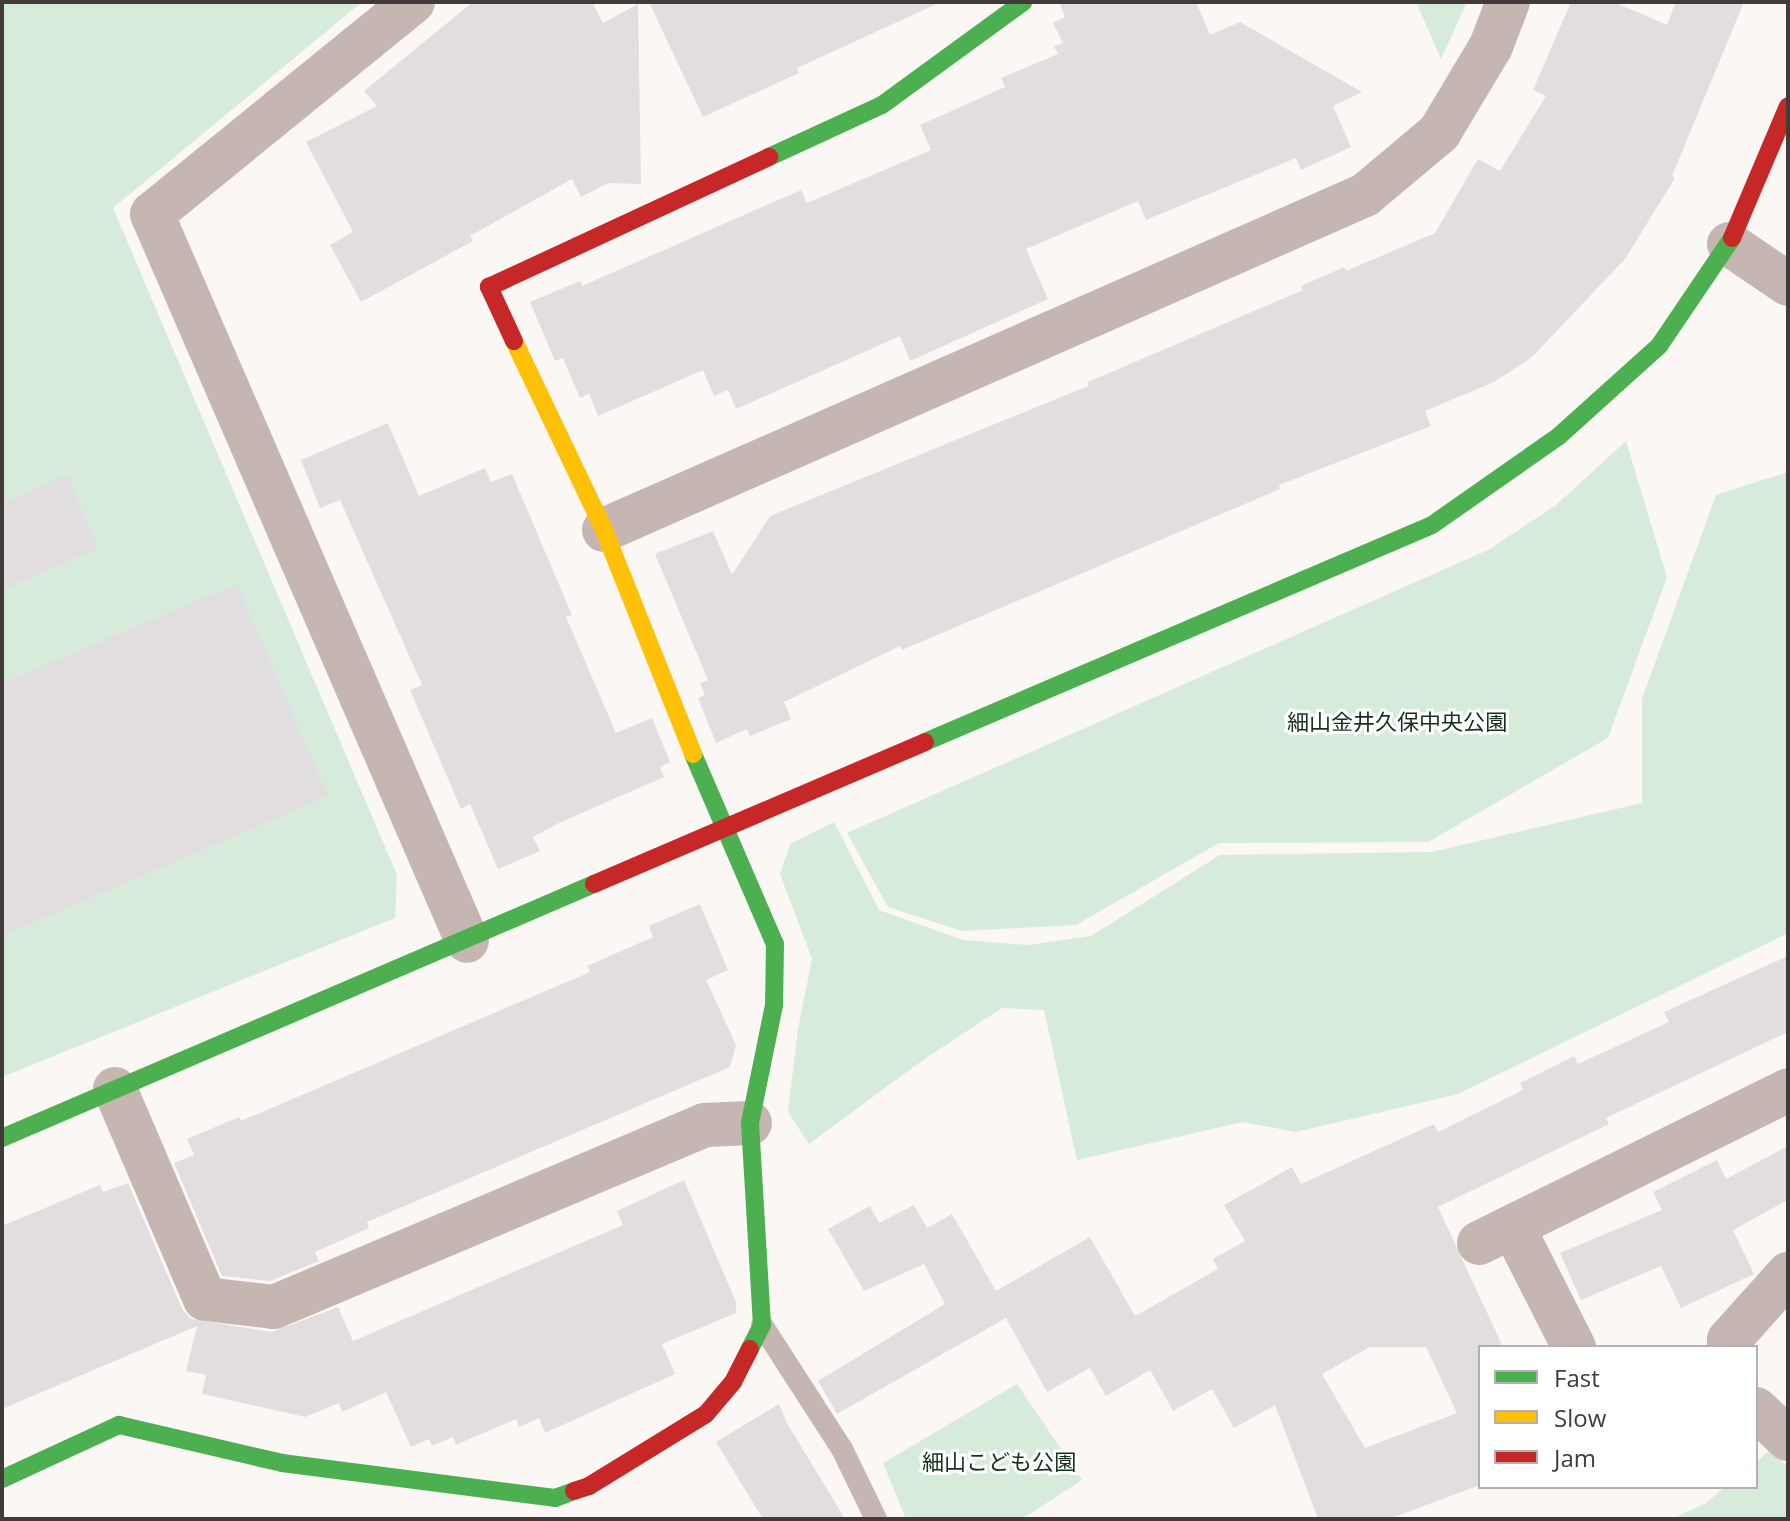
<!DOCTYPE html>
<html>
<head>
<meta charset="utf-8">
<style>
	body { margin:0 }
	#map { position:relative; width:1790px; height:1521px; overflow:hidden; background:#fbf7f5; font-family:"Open Sans","Noto Sans JP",sans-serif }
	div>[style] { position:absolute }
	.green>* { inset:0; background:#d6ebda }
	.building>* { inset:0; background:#e2dee0 }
	.lane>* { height:22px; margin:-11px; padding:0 11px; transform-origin:11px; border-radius:11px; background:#c6b6b2 }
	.street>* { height:44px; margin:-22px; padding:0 22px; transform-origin:22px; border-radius:22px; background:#c6b6b2 }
	.fast>* { height:18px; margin:-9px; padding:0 9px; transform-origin:9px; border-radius:9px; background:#4caf50 }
	.slow>* { height:18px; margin:-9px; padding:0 9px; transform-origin:9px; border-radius:9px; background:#ffc107 }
	.jam>* { height:18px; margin:-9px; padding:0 9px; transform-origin:9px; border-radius:9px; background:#c62828 }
	span { translate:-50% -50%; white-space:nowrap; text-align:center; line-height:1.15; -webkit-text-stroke:6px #fff; paint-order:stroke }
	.park-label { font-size:22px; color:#12311d }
	.frame { position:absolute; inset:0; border:4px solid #423b39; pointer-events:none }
	.legend { position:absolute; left:1478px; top:1345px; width:280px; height:144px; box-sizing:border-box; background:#fff; border:2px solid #b3b1b0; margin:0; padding:10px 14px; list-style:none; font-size:24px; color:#423b39 }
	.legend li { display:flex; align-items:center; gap:16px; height:40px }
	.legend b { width:40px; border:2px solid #b3b1b0 }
</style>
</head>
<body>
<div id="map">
	<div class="green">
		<i style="clip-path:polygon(2px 2px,362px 2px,113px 208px,397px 875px,395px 918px,2px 1077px)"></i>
		<i style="clip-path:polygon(1416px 2px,1467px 2px,1441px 59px)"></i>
		<i style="clip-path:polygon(1626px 441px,1667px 577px,1608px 738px,1428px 842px,1219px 843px,1076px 925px,962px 931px,888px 907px,847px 833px,1488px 550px,1555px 506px)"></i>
		<i style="clip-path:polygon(1788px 472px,1788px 933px,1458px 1094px,1296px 1132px,1243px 1122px,1077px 1160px,1044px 1010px,1002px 1008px,923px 1060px,809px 1144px,788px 1112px,798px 1029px,812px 959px,780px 874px,790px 844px,834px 822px,879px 910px,963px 940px,1028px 945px,1091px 936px,1220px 855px,1432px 852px,1642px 803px,1642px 699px,1716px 495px)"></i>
		<i style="clip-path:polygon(1017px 1384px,1082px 1480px,1022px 1519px,906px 1519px,883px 1463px)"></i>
		<i style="clip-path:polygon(1769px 1451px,1788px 1467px,1788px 1519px,1672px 1519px,1706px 1503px,1725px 1487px,1756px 1487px,1756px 1462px)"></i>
	</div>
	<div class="building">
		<i style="clip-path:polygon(473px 2px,592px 2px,603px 23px,638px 4px,641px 184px,608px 183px,581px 197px,572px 179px,470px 236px,473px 241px,361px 302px,330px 245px,353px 232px,306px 142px,377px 106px,364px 91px)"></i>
		<i style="clip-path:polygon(649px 2px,941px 2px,797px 68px,799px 73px,703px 117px)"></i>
		<i style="clip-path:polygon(1059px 2px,1196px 2px,1210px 35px,1240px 22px,1362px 92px,1333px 106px,1351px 147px,1301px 170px,1296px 158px,1146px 220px,1138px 201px,1026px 249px,1048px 299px,910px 361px,900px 336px,736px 409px,728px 390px,714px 396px,703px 370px,598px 416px,589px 394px,580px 398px,563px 358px,555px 361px,530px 302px,580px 281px,582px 286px,801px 190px,807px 203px,931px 150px,920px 125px,1005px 87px,1001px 78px,1058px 54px,1054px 46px,1063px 43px,1053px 23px,1065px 17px)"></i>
		<i style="clip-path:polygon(1571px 2px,1614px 2px,1667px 25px,1676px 2px,1744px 2px,1672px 176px,1675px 178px,1625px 259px,1532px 357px,1494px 382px,1425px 411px,1431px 426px,1279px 485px,1280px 489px,902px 650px,900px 646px,784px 702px,791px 719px,750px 736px,747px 729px,716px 743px,698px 698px,705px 695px,700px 683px,708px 680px,655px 554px,713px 531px,732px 575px,770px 516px,1088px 386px,1088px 382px,1303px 290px,1301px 286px,1344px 267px,1346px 271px,1435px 233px,1478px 159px,1500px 171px,1546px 96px,1533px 90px)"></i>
		<i style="clip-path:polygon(388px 423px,419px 496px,485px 468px,491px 482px,512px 474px,572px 615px,566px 617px,616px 733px,652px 718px,670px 762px,660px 767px,664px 777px,559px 823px,533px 837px,540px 851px,498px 869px,470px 804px,461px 809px,410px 690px,422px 685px,340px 500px,320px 508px,301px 460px)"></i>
		<i style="clip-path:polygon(67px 475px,98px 548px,2px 590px,2px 503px)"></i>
		<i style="clip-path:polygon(237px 584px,328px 796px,2px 936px,2px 683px)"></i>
		<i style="clip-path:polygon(700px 904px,728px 970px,706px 980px,736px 1045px,730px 1067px,367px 1222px,369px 1228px,315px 1252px,319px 1261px,270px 1281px,222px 1276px,174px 1163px,194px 1155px,187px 1139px,239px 1117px,241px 1121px,590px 972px,587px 966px,653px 937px,649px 926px)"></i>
		<i style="clip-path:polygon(evenodd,1788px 956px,1788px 1032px,1606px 1118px,1609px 1124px,1438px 1207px,1503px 1347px,1480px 1347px,1480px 1485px,1389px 1519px,1318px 1519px,1275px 1405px,1234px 1428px,1212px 1389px,1173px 1411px,1150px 1370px,1106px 1396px,1090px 1368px,1047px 1392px,1006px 1318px,837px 1414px,818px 1381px,945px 1304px,924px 1264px,864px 1291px,828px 1229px,870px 1206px,879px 1223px,914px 1205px,927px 1228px,952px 1214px,996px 1291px,1090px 1237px,1135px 1316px,1218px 1269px,1213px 1259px,1245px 1241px,1224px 1205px,1292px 1167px,1301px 1184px,1434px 1124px,1438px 1132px,1523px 1090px,1520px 1083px,1574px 1056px,1578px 1064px,1669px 1022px,1664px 1012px,1788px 956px,1370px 1347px,1426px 1347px,1457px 1413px,1365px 1448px,1322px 1374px,1370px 1347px)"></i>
		<i style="clip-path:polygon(1788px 1146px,1788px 1200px,1733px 1230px,1754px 1274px,1681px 1308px,1661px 1266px,1581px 1300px,1560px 1253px,1662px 1210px,1653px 1192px,1717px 1160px,1726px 1179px)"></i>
		<i style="clip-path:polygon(684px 1180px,736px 1302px,736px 1313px,662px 1344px,675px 1374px,545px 1433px,539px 1418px,519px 1427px,516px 1419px,456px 1445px,453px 1437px,432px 1446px,429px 1439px,411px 1447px,386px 1392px,342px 1412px,339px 1403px,305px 1417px,202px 1394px,206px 1375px,186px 1371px,197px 1326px,2px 1409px,2px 1226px,100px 1185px,103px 1192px,128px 1183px,182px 1309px,191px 1319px,272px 1332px,338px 1307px,353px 1341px,623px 1225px,617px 1211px)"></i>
		<i style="clip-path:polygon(779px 1404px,787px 1423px,845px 1519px,763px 1519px,716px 1442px)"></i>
	</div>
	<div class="lane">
		<i style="left:762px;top:1325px;width:148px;rotate:57.2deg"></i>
		<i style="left:842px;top:1449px;width:78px;rotate:64.1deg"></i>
	</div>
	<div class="street">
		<i style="left:413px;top:2px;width:336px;rotate:140.9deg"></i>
		<i style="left:152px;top:214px;width:792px;rotate:66.57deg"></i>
		<i style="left:1729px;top:244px;width:71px;rotate:34.1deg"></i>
		<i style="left:604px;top:530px;width:831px;rotate:-23.76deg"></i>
		<i style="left:1365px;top:195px;width:97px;rotate:-40deg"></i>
		<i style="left:1439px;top:133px;width:101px;rotate:-59.1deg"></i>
		<i style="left:1491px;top:46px;width:47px;rotate:-68.9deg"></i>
		<i style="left:115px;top:1089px;width:228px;rotate:66.8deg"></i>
		<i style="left:205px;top:1299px;width:69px;rotate:6.6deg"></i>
		<i style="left:274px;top:1307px;width:468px;rotate:-22.9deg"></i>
		<i style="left:705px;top:1125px;width:45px;rotate:-2.5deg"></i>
		<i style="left:1513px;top:1227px;width:135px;rotate:63.1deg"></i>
		<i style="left:1479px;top:1243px;width:345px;rotate:-26.3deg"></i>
		<i style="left:1729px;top:1347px;width:7px;rotate:-90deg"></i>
		<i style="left:1729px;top:1340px;width:89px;rotate:-48.2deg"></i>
		<i style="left:1756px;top:1409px;width:44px;rotate:43.2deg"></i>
	</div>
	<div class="fast">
		<i style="left:769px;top:157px;width:124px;rotate:-24.7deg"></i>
		<i style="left:882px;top:105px;width:175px;rotate:-36.1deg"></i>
		<i style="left:925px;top:742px;width:551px;rotate:-23.17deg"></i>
		<i style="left:1432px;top:525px;width:155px;rotate:-35deg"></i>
		<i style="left:1559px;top:436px;width:135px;rotate:-42deg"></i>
		<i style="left:1659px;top:346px;width:130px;rotate:-55.9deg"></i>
		<i style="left:693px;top:754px;width:207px;rotate:66.7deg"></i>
		<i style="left:775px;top:944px;width:61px;rotate:90.9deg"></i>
		<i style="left:774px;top:1005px;width:120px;rotate:101.5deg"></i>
		<i style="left:750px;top:1123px;width:202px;rotate:86.6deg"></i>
		<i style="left:762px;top:1325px;width:27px;rotate:117deg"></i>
		<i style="left:2px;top:1138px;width:644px;rotate:-23.22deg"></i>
		<i style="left:2px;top:1479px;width:129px;rotate:-24.8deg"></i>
		<i style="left:119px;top:1425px;width:167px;rotate:13.1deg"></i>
		<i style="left:282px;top:1463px;width:275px;rotate:7.3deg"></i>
		<i style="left:555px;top:1498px;width:20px;rotate:-20deg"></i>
	</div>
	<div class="slow">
		<i style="left:514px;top:341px;width:209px;rotate:64.5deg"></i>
		<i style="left:604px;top:530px;width:241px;rotate:68.3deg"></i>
	</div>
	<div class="jam">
		<i style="left:1732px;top:238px;width:143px;rotate:-67deg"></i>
		<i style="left:514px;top:341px;width:60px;rotate:-114.8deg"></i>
		<i style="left:489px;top:287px;width:309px;rotate:-24.9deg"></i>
		<i style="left:594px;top:884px;width:360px;rotate:-23.2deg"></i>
		<i style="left:574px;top:1491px;width:16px;rotate:-18deg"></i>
		<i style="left:589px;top:1486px;width:137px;rotate:-31.6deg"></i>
		<i style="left:706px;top:1414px;width:42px;rotate:-49.8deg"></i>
		<i style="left:733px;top:1382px;width:37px;rotate:-63deg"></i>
	</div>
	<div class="park-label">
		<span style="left:1397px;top:722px">細山金井久保中央公園</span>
		<span style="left:999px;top:1462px">細山こども公園</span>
	</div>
	<div class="frame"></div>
	<ul class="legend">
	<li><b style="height:10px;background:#4caf50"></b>Fast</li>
	<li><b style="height:10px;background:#ffc107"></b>Slow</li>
	<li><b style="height:10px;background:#c62828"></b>Jam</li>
	</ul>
</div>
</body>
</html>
